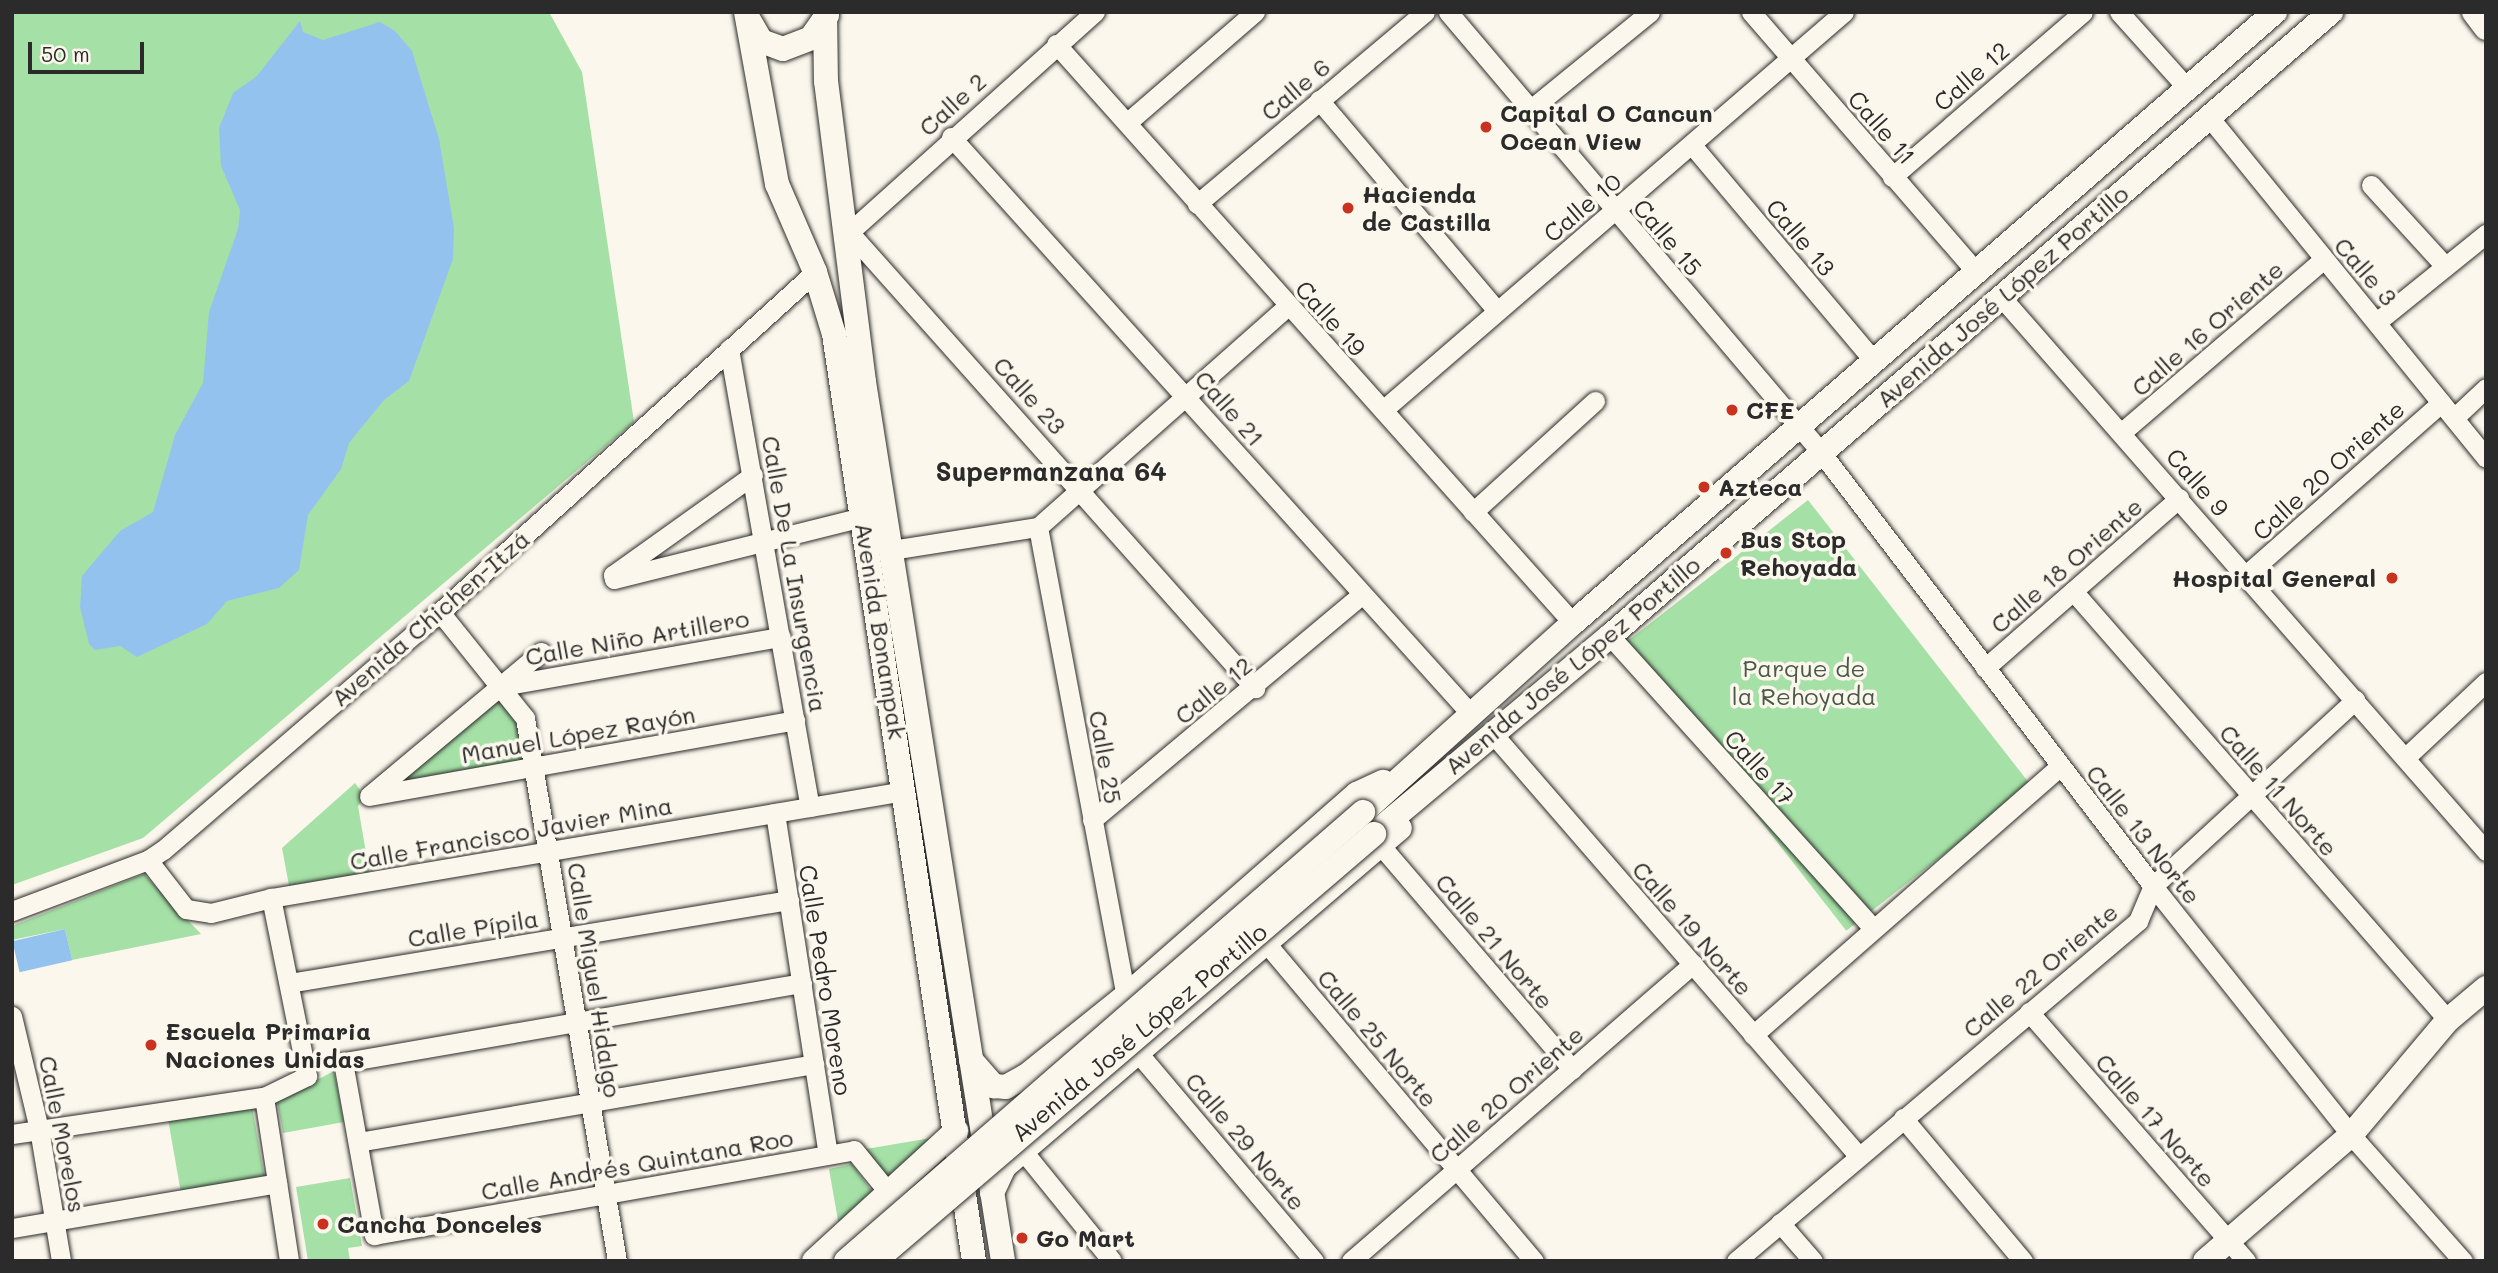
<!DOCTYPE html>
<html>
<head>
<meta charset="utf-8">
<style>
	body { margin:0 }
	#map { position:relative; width:2498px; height:1273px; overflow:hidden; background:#fbf7ec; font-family:Mali,sans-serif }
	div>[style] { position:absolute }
	.green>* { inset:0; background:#a5e0a6; transform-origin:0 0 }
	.water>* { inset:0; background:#94c2ef; transform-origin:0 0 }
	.roads { filter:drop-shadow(0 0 2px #2b2b2b) drop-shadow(0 0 2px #2b2b2b) }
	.minor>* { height:19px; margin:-9.5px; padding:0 9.5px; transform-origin:9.5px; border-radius:9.5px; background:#fbf7ec }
	.major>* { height:24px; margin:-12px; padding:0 12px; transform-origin:12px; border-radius:12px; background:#fbf7ec }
	.bridges { filter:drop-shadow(0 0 2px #2b2b2b) drop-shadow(0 0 2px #2b2b2b) }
	.major-bridge>* { height:24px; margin:-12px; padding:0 12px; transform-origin:12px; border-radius:12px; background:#fbf7ec }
	.dots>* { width:19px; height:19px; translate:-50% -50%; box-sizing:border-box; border:4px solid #fbf7ec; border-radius:50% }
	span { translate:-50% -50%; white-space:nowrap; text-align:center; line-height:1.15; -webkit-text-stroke:7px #fbf7ec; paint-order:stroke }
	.street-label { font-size:24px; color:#2b2b2b }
	.poi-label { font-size:24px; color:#2b2b2b; font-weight:700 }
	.left { translate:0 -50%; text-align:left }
	.right { translate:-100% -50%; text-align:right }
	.park-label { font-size:24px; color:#4a584a }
	.neighbourhood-label { font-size:26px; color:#2b2b2b; font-weight:700 }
	.frame { position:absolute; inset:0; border:14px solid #2b2b2b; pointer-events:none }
	.scale { position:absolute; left:28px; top:42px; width:116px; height:32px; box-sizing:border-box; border:4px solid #2b2b2b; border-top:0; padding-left:9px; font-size:21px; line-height:24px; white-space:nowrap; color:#2b2b2b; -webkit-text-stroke:5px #fbf7ec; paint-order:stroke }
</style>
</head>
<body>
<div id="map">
	<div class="green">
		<i style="clip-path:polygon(12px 12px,549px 12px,582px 72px,634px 422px,143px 838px,12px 885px)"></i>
		<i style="left:1808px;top:500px;width:363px;height:235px;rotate:52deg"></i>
		<i style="clip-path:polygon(496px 697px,517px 724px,526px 763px,379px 792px)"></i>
		<i style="clip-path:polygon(355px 783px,365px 797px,358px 806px,370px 876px,290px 891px,282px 848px)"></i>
		<i style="clip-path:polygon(144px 874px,201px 934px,72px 960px,65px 929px,12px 940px,12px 926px)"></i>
		<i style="clip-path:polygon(334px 1071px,344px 1122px,283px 1133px,277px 1101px)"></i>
		<i style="left:252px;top:1106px;width:73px;height:85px;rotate:80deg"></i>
		<i style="clip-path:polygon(937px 1137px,890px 1181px,866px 1149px)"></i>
		<i style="clip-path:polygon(852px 1164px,875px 1196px,839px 1226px,829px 1169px)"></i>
		<i style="clip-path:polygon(350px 1178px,362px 1246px,348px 1248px,350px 1261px,308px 1261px,296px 1187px)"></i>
	</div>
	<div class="water">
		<i style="clip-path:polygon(300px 21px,303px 32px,323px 40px,380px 22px,395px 31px,412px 51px,439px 139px,454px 228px,453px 259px,409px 381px,384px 400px,349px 443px,341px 469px,308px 515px,299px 570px,279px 588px,227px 601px,207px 624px,137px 657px,120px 646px,95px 650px,89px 644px,80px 607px,82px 576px,120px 531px,153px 512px,175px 435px,203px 383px,209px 312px,238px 229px,240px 210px,221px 166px,219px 128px,233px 93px,257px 76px)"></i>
		<i style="left:65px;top:929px;width:32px;height:54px;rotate:77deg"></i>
	</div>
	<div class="roads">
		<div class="minor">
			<i style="left:1448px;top:12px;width:575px;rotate:49.72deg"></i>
			<i style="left:1820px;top:451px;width:548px;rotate:52.57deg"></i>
			<i style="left:2153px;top:886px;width:318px;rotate:51.5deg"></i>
			<i style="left:2351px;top:1135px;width:169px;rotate:48.4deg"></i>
			<i style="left:1751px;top:12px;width:345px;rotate:49.1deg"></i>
			<i style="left:2119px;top:12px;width:103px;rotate:48.1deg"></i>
			<i style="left:1056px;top:44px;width:776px;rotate:48.24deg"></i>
			<i style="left:1319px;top:100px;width:276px;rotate:49.8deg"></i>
			<i style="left:1532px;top:108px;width:152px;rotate:-39.1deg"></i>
			<i style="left:2209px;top:117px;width:439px;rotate:50.9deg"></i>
			<i style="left:1129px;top:121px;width:167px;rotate:-40.9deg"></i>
			<i style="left:951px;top:137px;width:775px;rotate:47.98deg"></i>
			<i style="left:1692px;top:145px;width:281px;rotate:49.9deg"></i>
			<i style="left:1892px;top:177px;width:252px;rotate:-40.8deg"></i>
			<i style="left:2371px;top:185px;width:110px;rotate:47.6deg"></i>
			<i style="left:1197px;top:204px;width:298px;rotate:-40.1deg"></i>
			<i style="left:849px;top:232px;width:611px;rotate:48.32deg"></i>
			<i style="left:845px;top:236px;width:336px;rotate:-41.9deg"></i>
			<i style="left:2002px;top:298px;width:735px;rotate:48.81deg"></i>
			<i style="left:2378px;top:321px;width:139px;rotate:-38.9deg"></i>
			<i style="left:729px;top:349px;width:465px;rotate:80deg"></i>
			<i style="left:1383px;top:410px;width:609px;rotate:-40.81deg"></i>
			<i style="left:2454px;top:418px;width:44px;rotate:-43.2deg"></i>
			<i style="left:2122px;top:432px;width:265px;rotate:-40.6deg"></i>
			<i style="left:753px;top:475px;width:172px;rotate:144.5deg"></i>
			<i style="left:613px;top:575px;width:4px;rotate:76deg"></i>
			<i style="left:614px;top:579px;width:257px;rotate:-14deg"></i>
			<i style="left:1473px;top:512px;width:165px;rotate:-42.3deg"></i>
			<i style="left:1038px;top:527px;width:477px;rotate:79.4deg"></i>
			<i style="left:892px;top:550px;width:148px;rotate:-9deg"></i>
			<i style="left:1038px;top:527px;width:332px;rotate:-41.5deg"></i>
			<i style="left:2247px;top:574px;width:259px;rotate:-41.4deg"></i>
			<i style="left:2073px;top:591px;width:570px;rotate:48.84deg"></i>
			<i style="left:440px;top:612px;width:136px;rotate:51.3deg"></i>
			<i style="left:525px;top:718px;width:551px;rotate:80.38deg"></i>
			<i style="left:1610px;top:636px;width:394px;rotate:48deg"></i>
			<i style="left:1985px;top:668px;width:258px;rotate:-41.2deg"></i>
			<i style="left:502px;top:686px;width:283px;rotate:-10deg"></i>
			<i style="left:1493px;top:734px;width:556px;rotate:49.09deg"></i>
			<i style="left:2405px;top:758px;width:111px;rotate:-43.2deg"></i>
			<i style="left:370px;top:795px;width:223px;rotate:-39.9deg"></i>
			<i style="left:369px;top:796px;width:433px;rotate:-10.1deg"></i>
			<i style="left:775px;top:813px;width:345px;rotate:81.2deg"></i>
			<i style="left:1092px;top:820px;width:351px;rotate:-39.9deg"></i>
			<i style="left:1381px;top:846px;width:294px;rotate:49.4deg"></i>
			<i style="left:148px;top:860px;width:62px;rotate:52.2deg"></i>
			<i style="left:186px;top:909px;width:25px;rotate:9deg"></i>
			<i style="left:211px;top:913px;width:62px;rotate:-14deg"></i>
			<i style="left:271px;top:898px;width:643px;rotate:-9.58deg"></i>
			<i style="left:12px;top:911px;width:145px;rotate:-20.6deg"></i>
			<i style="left:148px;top:860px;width:18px;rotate:-34deg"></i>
			<i style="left:163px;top:850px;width:365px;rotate:-40.7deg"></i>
			<i style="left:440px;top:612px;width:506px;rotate:-42.2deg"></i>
			<i style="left:1266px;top:943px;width:416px;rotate:49.9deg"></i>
			<i style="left:289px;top:983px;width:507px;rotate:-9.43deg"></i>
			<i style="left:802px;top:983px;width:466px;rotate:170.2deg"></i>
			<i style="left:343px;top:1062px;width:176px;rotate:79.8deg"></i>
			<i style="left:374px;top:1235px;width:487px;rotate:-10deg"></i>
			<i style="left:854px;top:1150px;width:55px;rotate:50.9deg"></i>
			<i style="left:2029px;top:1012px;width:330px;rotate:48.9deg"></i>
			<i style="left:12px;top:1016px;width:116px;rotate:76.6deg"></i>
			<i style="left:39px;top:1129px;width:134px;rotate:80.5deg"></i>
			<i style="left:1753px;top:1035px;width:408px;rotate:-41.2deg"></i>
			<i style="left:1139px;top:1054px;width:271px;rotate:49.8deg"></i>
			<i style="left:264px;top:1097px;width:166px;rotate:81.3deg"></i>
			<i style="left:1903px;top:1118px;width:187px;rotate:50deg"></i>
			<i style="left:12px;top:1134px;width:255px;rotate:-8.4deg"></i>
			<i style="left:264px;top:1097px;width:48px;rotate:-26deg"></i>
			<i style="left:307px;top:1076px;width:182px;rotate:-101.4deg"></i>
			<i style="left:358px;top:1142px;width:463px;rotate:-9.7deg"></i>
			<i style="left:1023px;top:1151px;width:141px;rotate:51deg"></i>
			<i style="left:1780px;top:1223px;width:50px;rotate:49deg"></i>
			<i style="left:12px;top:1228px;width:269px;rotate:-9.6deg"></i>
			<i style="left:1351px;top:1261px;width:453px;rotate:-41deg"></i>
			<i style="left:1736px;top:1261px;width:527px;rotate:-40.22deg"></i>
			<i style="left:2138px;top:921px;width:38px;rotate:-67deg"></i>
			<i style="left:2153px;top:886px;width:275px;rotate:-42.6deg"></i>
		</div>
		<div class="major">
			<i style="left:746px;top:12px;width:175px;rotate:79.8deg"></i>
			<i style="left:777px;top:184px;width:96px;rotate:66.6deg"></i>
			<i style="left:815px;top:272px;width:65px;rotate:73deg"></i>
			<i style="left:834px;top:334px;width:938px;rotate:81.41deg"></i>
			<i style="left:825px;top:12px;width:69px;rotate:89.2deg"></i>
			<i style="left:826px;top:81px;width:303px;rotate:82.8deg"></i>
			<i style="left:864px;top:382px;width:890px;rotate:81.01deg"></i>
			<i style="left:2474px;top:12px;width:20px;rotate:53deg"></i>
			<i style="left:749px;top:20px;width:24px;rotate:60deg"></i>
			<i style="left:761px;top:41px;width:23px;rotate:20deg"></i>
			<i style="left:783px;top:49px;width:30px;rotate:-21deg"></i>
			<i style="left:811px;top:38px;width:28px;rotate:-55deg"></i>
			<i style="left:1363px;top:812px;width:283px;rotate:-42deg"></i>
			<i style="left:1573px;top:623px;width:931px;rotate:-41.04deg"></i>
			<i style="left:1374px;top:834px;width:308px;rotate:-40deg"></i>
			<i style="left:1610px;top:636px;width:954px;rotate:-40.88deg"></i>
			<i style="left:971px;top:1060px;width:35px;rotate:49deg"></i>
			<i style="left:994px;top:1086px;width:12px;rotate:5deg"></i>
			<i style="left:1006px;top:1087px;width:23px;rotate:-29deg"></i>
			<i style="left:1026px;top:1076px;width:128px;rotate:-38.7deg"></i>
			<i style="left:1126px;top:996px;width:307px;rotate:-41.2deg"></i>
			<i style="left:1357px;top:794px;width:29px;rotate:-25deg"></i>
			<i style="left:992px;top:1193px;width:29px;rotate:-65deg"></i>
			<i style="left:1004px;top:1167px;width:521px;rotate:-40.57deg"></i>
			<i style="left:814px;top:1261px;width:193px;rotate:-42.5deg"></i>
			<i style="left:2205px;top:1261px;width:193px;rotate:-40.8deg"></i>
			<i style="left:2351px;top:1135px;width:150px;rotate:-49.9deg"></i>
			<i style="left:2448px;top:1020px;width:50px;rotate:-40.1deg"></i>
		</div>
	</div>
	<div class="bridges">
		<div class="major-bridge">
			<i style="left:846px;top:1261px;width:685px;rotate:-40.97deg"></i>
			<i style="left:875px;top:1261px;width:657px;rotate:-40.55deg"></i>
		</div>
	</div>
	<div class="dots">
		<i style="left:1486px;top:127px;background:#c8321e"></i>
		<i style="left:1348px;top:208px;background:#c8321e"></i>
		<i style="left:1732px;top:410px;background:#c8321e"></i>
		<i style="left:1704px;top:487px;background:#c8321e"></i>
		<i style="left:1726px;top:553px;background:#c8321e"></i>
		<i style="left:2392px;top:578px;background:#c8321e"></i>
		<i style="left:151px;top:1045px;background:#c8321e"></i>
		<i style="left:323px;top:1224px;background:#c8321e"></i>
		<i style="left:1022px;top:1238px;background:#c8321e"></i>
	</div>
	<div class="street-label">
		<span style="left:1971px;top:76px;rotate:-41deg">Calle 12</span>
		<span style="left:1295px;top:89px;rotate:-40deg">Calle 6</span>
		<span style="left:952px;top:104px;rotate:-42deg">Calle 2</span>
		<span style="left:1882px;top:127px;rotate:49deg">Calle 11</span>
		<span style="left:1582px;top:207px;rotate:-40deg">Calle 10</span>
		<span style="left:1668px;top:237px;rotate:50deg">Calle 15</span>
		<span style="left:1801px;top:237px;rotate:50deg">Calle 13</span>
		<span style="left:2366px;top:271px;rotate:49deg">Calle 3</span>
		<span style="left:2002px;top:296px;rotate:-41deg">Avenida José López Portillo</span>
		<span style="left:1331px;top:318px;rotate:48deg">Calle 19</span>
		<span style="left:2207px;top:328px;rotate:-41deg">Calle 16 Oriente</span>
		<span style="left:1030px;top:395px;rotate:48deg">Calle 23</span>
		<span style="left:1230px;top:408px;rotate:49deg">Calle 21</span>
		<span style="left:2328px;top:470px;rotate:-42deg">Calle 20 Oriente</span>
		<span style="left:2198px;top:482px;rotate:49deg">Calle 9</span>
		<span style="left:2066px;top:565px;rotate:-41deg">Calle 18 Oriente</span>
		<span style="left:795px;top:574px;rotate:80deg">Calle De La Insurgencia</span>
		<span style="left:430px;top:618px;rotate:-41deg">Avenida Chichen-Itzá</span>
		<span style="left:881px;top:631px;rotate:81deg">Avenida Bonampak</span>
		<span style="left:637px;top:637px;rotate:-10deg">Calle Niño Artillero</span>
		<span style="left:1572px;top:665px;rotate:-40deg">Avenida José López Portillo</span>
		<span style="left:1213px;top:690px;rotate:-39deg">Calle 12</span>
		<span style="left:578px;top:734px;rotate:-10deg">Manuel López Rayón</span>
		<span style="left:1106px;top:757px;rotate:80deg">Calle 25</span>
		<span style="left:1760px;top:767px;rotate:48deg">Calle 17</span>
		<span style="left:2279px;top:790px;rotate:49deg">Calle 11 Norte</span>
		<span style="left:511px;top:833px;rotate:-10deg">Calle Francisco Javier Mina</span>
		<span style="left:2144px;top:834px;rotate:52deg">Calle 13 Norte</span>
		<span style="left:473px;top:928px;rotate:-9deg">Calle Pípila</span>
		<span style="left:1693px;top:928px;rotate:49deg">Calle 19 Norte</span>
		<span style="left:1495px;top:941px;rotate:50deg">Calle 21 Norte</span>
		<span style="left:2040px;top:970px;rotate:-40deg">Calle 22 Oriente</span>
		<span style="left:595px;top:980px;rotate:81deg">Calle Miguel Hidalgo</span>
		<span style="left:826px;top:980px;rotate:81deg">Calle Pedro Moreno</span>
		<span style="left:1139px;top:1032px;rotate:-40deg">Avenida José López Portillo</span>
		<span style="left:1378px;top:1038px;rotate:50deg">Calle 25 Norte</span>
		<span style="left:1506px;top:1094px;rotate:-41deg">Calle 20 Oriente</span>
		<span style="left:2156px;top:1120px;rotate:49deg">Calle 17 Norte</span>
		<span style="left:63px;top:1134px;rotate:79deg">Calle Morelos</span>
		<span style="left:1246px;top:1141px;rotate:50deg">Calle 29 Norte</span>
		<span style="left:637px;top:1164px;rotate:-10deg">Calle Andrés Quintana Roo</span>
	</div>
	<div class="poi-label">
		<span class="left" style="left:1500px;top:127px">Capital O Cancun<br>Ocean View</span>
		<span class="left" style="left:1362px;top:208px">Hacienda<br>de Castilla</span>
		<span class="left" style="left:1746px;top:410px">CFE</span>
		<span class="left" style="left:1718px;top:487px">Azteca</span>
		<span class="left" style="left:1740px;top:553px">Bus Stop<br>Rehoyada</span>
		<span class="right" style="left:2376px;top:578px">Hospital General</span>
		<span class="left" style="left:165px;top:1045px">Escuela Primaria<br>Naciones Unidas</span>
		<span class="left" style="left:337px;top:1224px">Cancha Donceles</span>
		<span class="left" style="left:1036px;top:1238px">Go Mart</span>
	</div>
	<div class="park-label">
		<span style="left:1804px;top:682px">Parque de<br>la Rehoyada</span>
	</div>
	<div class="neighbourhood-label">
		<span style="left:1051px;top:472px">Supermanzana 64</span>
	</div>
	<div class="frame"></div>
	<div class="scale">50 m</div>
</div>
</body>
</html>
